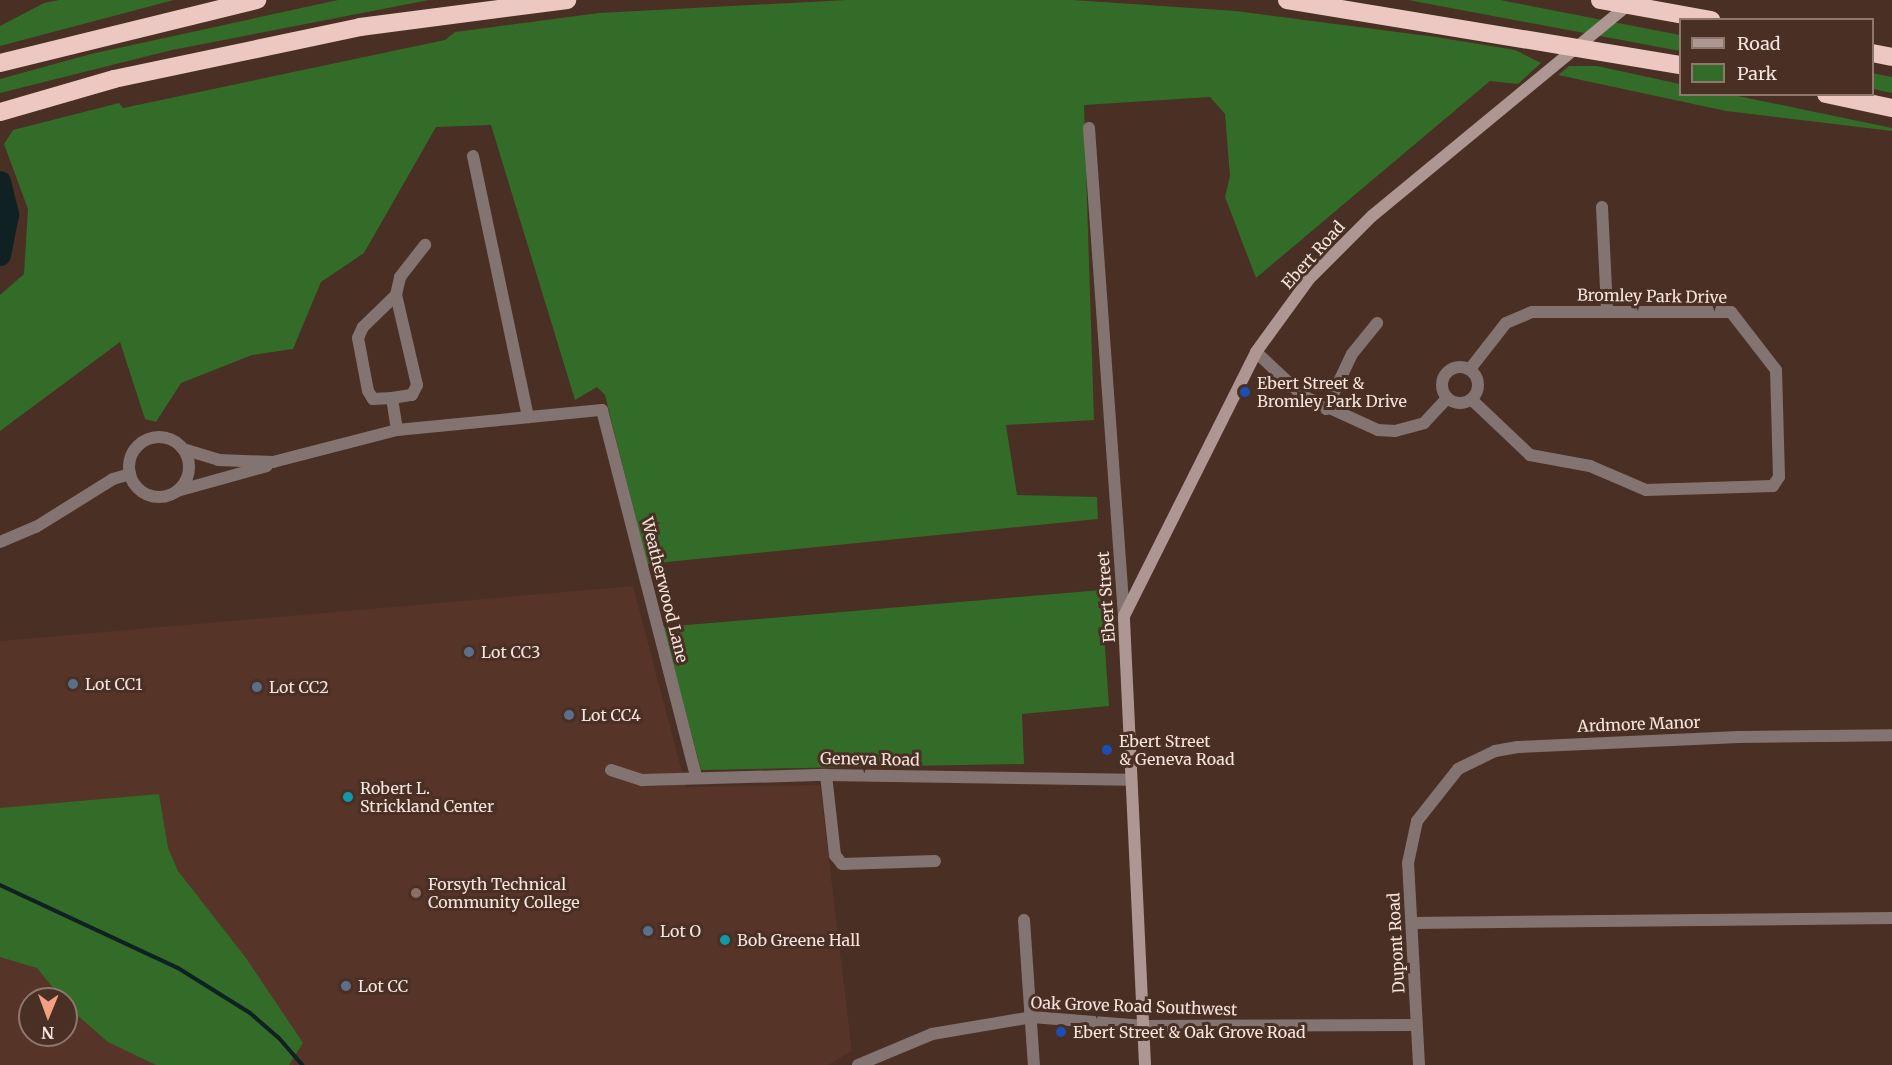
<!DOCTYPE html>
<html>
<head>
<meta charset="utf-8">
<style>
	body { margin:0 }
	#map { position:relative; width:1892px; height:1065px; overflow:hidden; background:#492f24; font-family:Merriweather,serif }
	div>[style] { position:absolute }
	.built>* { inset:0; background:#563427 }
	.green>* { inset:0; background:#336b28 }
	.stream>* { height:4px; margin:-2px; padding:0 2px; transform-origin:2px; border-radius:2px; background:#0f2123 }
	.river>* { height:22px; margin:-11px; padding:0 11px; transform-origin:11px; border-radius:11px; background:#0f2123 }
	.minor>* { height:12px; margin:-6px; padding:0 6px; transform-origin:6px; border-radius:6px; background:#837471 }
	.minor>.ring { margin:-6px; padding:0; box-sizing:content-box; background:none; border:12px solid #837471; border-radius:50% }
	.secondary>* { height:12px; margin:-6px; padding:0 6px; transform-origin:6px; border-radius:6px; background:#ae9692 }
	.motorway>* { height:18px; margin:-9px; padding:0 9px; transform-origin:9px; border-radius:9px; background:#edc8c2 }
	.dots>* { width:16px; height:16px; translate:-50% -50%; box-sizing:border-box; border:3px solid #492f24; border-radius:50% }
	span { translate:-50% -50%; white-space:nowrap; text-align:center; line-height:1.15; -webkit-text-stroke:6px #492f24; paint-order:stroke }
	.street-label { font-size:16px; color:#f6e5de }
	.poi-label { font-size:16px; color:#f6e5de }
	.left { translate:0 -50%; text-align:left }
	.legend { position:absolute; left:1679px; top:18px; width:195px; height:78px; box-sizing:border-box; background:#492f24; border:2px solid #8e786e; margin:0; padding:8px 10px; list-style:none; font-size:18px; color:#f6e5de }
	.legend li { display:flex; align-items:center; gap:12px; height:30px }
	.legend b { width:30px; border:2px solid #8e786e }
	.north { position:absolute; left:18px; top:987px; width:60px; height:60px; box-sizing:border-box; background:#492f24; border:2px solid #8e786e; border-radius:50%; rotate:181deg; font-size:16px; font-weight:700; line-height:24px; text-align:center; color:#f6e5de }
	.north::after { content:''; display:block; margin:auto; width:21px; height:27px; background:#f49e86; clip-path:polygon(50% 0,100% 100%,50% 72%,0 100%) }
</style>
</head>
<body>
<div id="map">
	<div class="built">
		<i style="clip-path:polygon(evenodd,633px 586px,686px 787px,820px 785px,852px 1051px,828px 1065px,0 1065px,0 641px,633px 586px,30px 999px,66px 999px,66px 1035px,30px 1035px,30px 999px)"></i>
	</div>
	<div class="green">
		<i style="clip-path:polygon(59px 0,174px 0,0 46px,0 26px,44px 3px)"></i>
		<i style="clip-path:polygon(338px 0,429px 0,172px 50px,0 93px,0 79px,91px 54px)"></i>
		<i style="clip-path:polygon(847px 0,1073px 0,1236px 11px,1436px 37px,1515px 50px,1541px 63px,1518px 84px,1490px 81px,1256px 278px,1225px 197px,1230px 176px,1225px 114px,1210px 97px,1084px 105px,1094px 420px,1006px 425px,1017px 495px,1097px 497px,1098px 519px,647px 564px,605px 395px,597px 387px,575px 400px,491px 125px,436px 127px,364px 253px,321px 282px,293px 349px,252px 355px,181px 383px,156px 422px,145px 419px,120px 342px,0 431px,0 295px,24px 274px,28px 209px,4px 144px,13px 130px,119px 103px,123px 108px,445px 40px,455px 32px,599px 13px)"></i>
		<i style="clip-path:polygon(1408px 0,1500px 0,1680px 35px,1680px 51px)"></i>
		<i style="clip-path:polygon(1569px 66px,1597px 66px,1680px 84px,1680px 94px,1733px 95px,1892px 128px,1892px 131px,1726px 111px,1558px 75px)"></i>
		<i style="clip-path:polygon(1872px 73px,1892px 77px,1892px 93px,1873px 89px)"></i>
		<i style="clip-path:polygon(1101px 590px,1109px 706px,1022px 714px,1024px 764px,701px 770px,663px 627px)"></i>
		<i style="clip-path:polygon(159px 794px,168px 848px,178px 871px,246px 958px,303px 1043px,289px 1065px,156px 1065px,108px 1042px,70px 1009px,37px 968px,0 957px,0 808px)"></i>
	</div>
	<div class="stream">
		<i style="left:0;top:885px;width:196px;rotate:25deg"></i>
		<i style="left:178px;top:968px;width:85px;rotate:32deg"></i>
		<i style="left:250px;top:1013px;width:37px;rotate:41deg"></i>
		<i style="left:278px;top:1037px;width:37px;rotate:49deg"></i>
	</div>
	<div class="river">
		<i style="left:0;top:182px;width:34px;rotate:76deg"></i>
		<i style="left:8px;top:215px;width:41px;rotate:101.3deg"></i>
	</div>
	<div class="minor">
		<i style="left:1089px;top:128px;width:489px;rotate:85.9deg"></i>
		<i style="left:473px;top:156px;width:267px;rotate:78.1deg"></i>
		<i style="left:1602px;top:207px;width:104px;rotate:87.2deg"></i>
		<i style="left:1256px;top:352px;width:64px;rotate:43.1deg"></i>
		<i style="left:1303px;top:396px;width:82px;rotate:24.4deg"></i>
		<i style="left:1378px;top:430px;width:17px;rotate:3deg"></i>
		<i style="left:1395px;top:431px;width:30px;rotate:-15deg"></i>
		<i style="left:1424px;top:423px;width:34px;rotate:-47deg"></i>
		<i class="ring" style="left:1442px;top:367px;width:24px;height:24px"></i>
		<i style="left:1470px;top:369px;width:58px;rotate:-52deg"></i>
		<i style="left:1506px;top:323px;width:28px;rotate:-23deg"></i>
		<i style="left:1532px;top:312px;width:199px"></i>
		<i style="left:1731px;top:312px;width:73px;rotate:52.2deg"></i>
		<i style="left:1776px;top:370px;width:107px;rotate:88.4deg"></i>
		<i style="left:1779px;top:477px;width:11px;rotate:124deg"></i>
		<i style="left:1773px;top:486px;width:127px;rotate:178.2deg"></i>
		<i style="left:1646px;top:490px;width:61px;rotate:-156.8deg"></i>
		<i style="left:1590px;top:466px;width:61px;rotate:-169.6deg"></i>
		<i style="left:1530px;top:455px;width:81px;rotate:-136.5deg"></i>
		<i style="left:392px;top:398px;width:19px;rotate:177deg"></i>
		<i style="left:373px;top:399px;width:9px;rotate:-122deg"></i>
		<i style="left:368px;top:391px;width:54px;rotate:-100.7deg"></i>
		<i style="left:358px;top:338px;width:12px;rotate:-66deg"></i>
		<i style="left:363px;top:327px;width:46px;rotate:-44.1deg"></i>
		<i style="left:1326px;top:409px;width:61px;rotate:-64.7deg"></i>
		<i style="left:1352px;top:354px;width:40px;rotate:-51deg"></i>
		<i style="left:397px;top:430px;width:32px;rotate:-99deg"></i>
		<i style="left:392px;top:398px;width:20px;rotate:-9deg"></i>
		<i style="left:412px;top:395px;width:11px;rotate:-63deg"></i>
		<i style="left:417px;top:385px;width:92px;rotate:-103.1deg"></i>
		<i style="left:396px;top:295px;width:18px;rotate:-77deg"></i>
		<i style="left:400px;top:277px;width:41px;rotate:-52deg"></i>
		<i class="ring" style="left:129px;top:437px;width:48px;height:48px"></i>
		<i style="left:183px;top:449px;width:37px;rotate:17deg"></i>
		<i style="left:218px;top:460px;width:55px;rotate:2.1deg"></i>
		<i style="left:273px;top:462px;width:128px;rotate:-14.5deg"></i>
		<i style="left:397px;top:430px;width:206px;rotate:-5.6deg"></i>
		<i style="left:602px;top:410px;width:379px;rotate:75.6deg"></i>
		<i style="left:177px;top:491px;width:93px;rotate:-15.5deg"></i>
		<i style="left:0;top:542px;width:39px;rotate:-23deg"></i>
		<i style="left:36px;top:527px;width:91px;rotate:-31.9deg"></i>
		<i style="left:113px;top:479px;width:18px;rotate:-16deg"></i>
		<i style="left:611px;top:770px;width:33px;rotate:18deg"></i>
		<i style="left:642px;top:780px;width:184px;rotate:-1.6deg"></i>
		<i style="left:826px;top:775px;width:304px;rotate:0.9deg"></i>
		<i style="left:826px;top:775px;width:81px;rotate:83.6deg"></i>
		<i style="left:835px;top:855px;width:11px;rotate:52deg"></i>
		<i style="left:842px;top:864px;width:93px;rotate:-1.8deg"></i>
		<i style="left:1024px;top:920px;width:145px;rotate:86.1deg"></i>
		<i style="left:1412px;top:923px;width:480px;rotate:-0.6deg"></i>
		<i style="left:858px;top:1065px;width:80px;rotate:-22.7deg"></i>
		<i style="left:932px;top:1034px;width:101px;rotate:-9.6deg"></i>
		<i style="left:1032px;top:1017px;width:112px;rotate:4.6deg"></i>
		<i style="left:1144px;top:1026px;width:272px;rotate:-0.2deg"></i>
		<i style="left:1419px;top:1065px;width:202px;rotate:-93.1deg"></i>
		<i style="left:1408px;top:863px;width:43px;rotate:-77.9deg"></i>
		<i style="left:1417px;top:821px;width:66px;rotate:-51.7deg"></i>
		<i style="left:1458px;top:769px;width:41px;rotate:-25.9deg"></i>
		<i style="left:1495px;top:751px;width:23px;rotate:-10deg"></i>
		<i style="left:1518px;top:747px;width:221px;rotate:-2.6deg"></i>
		<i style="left:1739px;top:737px;width:153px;rotate:-0.7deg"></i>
	</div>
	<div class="secondary">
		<i style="left:1145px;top:1065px;width:449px;rotate:-92.7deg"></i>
		<i style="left:1124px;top:616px;width:295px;rotate:-63.4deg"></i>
		<i style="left:1256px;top:352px;width:90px;rotate:-54deg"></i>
		<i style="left:1309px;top:279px;width:89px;rotate:-45deg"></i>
		<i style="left:1372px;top:216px;width:335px;rotate:-39.5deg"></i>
	</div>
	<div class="motorway">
		<i style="left:1287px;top:0;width:398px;rotate:9.4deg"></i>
		<i style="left:1600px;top:0;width:113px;rotate:10.2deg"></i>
		<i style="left:1872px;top:53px;width:20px;rotate:11deg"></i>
		<i style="left:0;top:63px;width:265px;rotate:-13.8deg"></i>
		<i style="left:1826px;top:94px;width:67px;rotate:12deg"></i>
		<i style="left:0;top:112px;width:119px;rotate:-16.1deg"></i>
		<i style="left:114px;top:79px;width:251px;rotate:-11.9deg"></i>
		<i style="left:360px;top:27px;width:209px;rotate:-7.4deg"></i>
	</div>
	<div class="dots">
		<i style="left:1245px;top:392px;background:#1a4fb4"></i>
		<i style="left:469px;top:652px;background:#5c6f8a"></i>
		<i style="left:73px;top:684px;background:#5c6f8a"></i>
		<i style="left:257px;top:687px;background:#5c6f8a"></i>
		<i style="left:569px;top:715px;background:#5c6f8a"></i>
		<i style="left:1107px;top:750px;background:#1a4fb4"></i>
		<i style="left:348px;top:797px;background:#0f9aa8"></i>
		<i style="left:416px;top:893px;background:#8d6e63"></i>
		<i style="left:648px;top:931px;background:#5c6f8a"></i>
		<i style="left:725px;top:940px;background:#0f9aa8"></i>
		<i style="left:346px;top:986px;background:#5c6f8a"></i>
		<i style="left:1061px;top:1032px;background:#1a4fb4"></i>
	</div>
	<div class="street-label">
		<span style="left:1313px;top:255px;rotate:-48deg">Ebert Road</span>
		<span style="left:1652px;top:296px;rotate:1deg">Bromley Park Drive</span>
		<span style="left:665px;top:590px;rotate:76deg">Weatherwood Lane</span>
		<span style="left:1106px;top:597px;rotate:-94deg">Ebert Street</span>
		<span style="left:1639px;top:724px;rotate:-2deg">Ardmore Manor</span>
		<span style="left:870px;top:759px;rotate:1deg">Geneva Road</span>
		<span style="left:1396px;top:943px;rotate:-93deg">Dupont Road</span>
		<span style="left:1134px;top:1006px;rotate:2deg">Oak Grove Road Southwest</span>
	</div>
	<div class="poi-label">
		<span class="left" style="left:1257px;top:392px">Ebert Street &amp;<br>Bromley Park Drive</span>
		<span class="left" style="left:481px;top:652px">Lot CC3</span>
		<span class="left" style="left:85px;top:684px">Lot CC1</span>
		<span class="left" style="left:269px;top:687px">Lot CC2</span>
		<span class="left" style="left:581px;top:715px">Lot CC4</span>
		<span class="left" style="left:1119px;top:750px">Ebert Street<br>&amp; Geneva Road</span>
		<span class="left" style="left:360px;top:797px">Robert L.<br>Strickland Center</span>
		<span class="left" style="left:428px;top:893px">Forsyth Technical<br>Community College</span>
		<span class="left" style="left:660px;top:931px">Lot O</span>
		<span class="left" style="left:737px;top:940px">Bob Greene Hall</span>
		<span class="left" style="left:358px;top:986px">Lot CC</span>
		<span class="left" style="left:1073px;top:1032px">Ebert Street &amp; Oak Grove Road</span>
	</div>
	<ul class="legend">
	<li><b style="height:8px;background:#ae9692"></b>Road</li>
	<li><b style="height:16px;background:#336b28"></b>Park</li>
	</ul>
	<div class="north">N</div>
</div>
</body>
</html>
